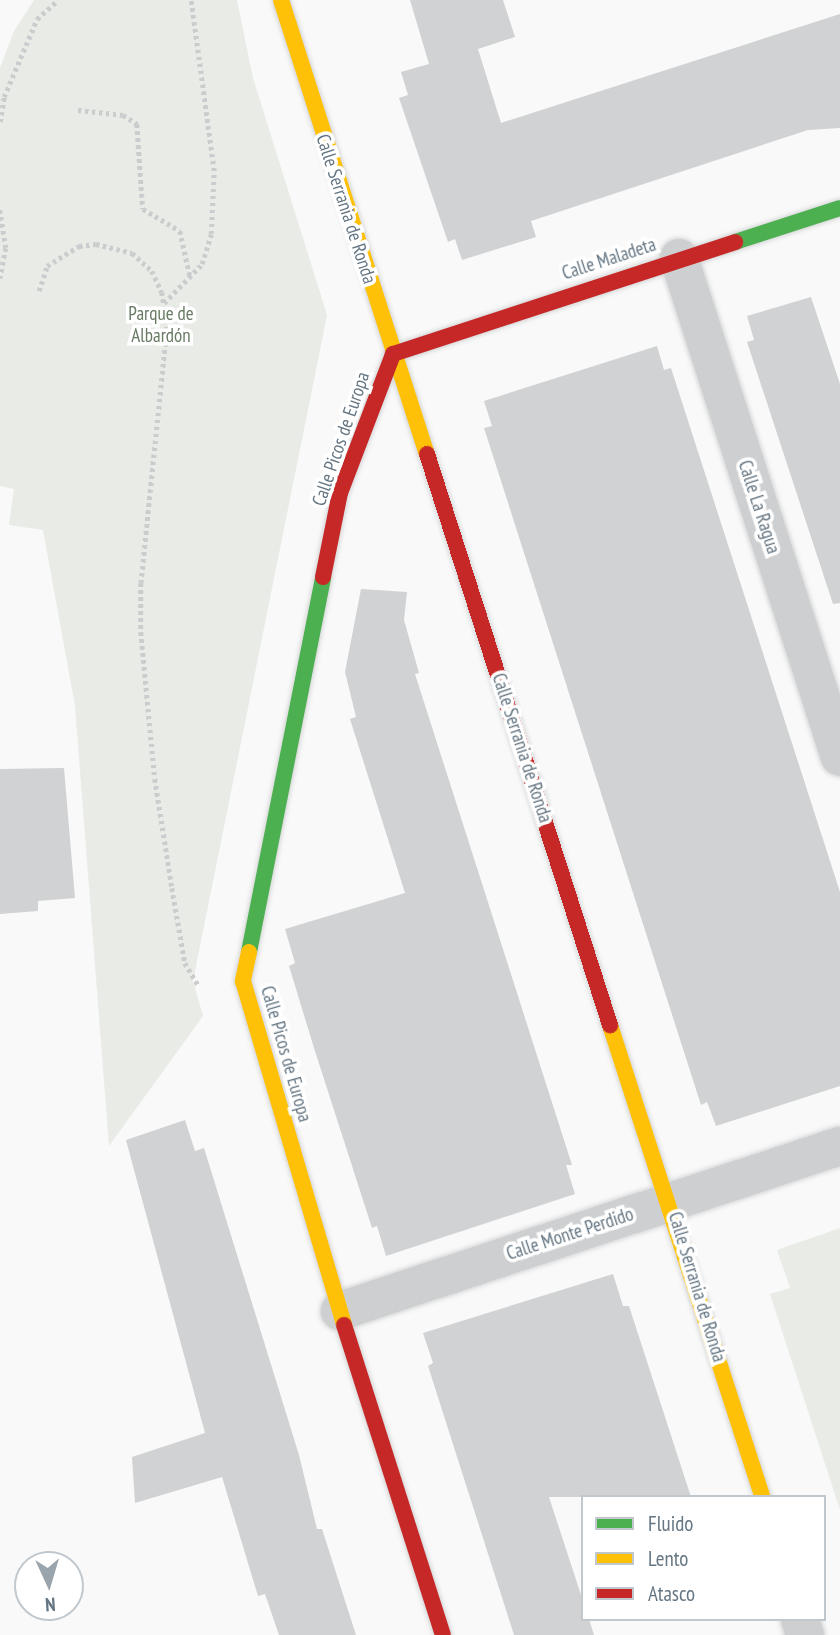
<!DOCTYPE html>
<html>
<head>
<meta charset="utf-8">
<style>
	body { margin:0 }
	#map { position:relative; width:840px; height:1635px; overflow:hidden; background:#f9f9f9; font-family:"PT Sans Narrow",sans-serif }
	div>[style] { position:absolute }
	.green>* { inset:0; background:#e8ebe6 }
	.building>* { inset:0; background:#d0d2d3 }
	.path>* { height:4.5px; margin-top:-2.25px; transform-origin:0; background:repeating-linear-gradient(90deg,#cbcccd 0 3.5px,transparent 0 7px) }
	.roads { filter:drop-shadow(0 0 2px #d5d6d7) drop-shadow(0 0 2px #d5d6d7) }
	.street>* { height:38px; margin:-19px; padding:0 19px; transform-origin:19px; border-radius:19px; background:#cecfd0 }
	.fast>* { height:16px; margin:-8px; padding:0 8px; transform-origin:8px; border-radius:8px; background:#4caf50 }
	.slow>* { height:16px; margin:-8px; padding:0 8px; transform-origin:8px; border-radius:8px; background:#ffc107 }
	.jam>* { height:16px; margin:-8px; padding:0 8px; transform-origin:8px; border-radius:8px; background:#c62828 }
	span { translate:-50% -50%; white-space:nowrap; text-align:center; line-height:1.15; -webkit-text-stroke:7px #fff; paint-order:stroke }
	.street-label { font-size:19px; color:#657683 }
	.park-label { font-size:19px; color:#687a64 }
	.legend { position:absolute; left:581px; top:1495px; width:245px; height:126px; box-sizing:border-box; background:#fff; border:2px solid #c1c8cd; margin:0; padding:9px 12px; list-style:none; font-size:21px; color:#657683 }
	.legend li { display:flex; align-items:center; gap:14px; height:35px }
	.legend b { width:35px; border:2px solid #c1c8cd }
	.north { position:absolute; left:14px; top:1551px; width:70px; height:70px; box-sizing:border-box; background:#fff; border:2px solid #c1c8cd; border-radius:50%; rotate:176deg; font-size:19px; font-weight:700; line-height:28px; text-align:center; color:#657683 }
	.north::after { content:''; display:block; margin:auto; width:24px; height:32px; background:#99a4ac; clip-path:polygon(50% 0,100% 100%,50% 72%,0 100%) }
</style>
</head>
<body>
<div id="map">
	<div class="green">
		<i style="clip-path:polygon(34px 0,237px 0,253px 78px,327px 315px,193px 981px,203px 1016px,109px 1146px,75px 706px,43px 530px,9px 525px,14px 489px,0 486px,0 68px,14px 31px)"></i>
		<i style="clip-path:polygon(840px 1228px,840px 1510px,770px 1294px,790px 1288px,777px 1250px)"></i>
	</div>
	<div class="building">
		<i style="clip-path:polygon(410px 0,503px 0,515px 37px,478px 49px,501px 123px,840px 14px,840px 128px,808px 130px,531px 221px,536px 237px,462px 260px,455px 239px,448px 242px,399px 98px,408px 95px,401px 72px,429px 64px)"></i>
		<i style="clip-path:polygon(811px 297px,840px 384px,840px 603px,833px 604px,747px 342px,754px 340px,747px 316px)"></i>
		<i style="clip-path:polygon(657px 346px,664px 370px,671px 368px,840px 892px,840px 1086px,716px 1126px,707px 1102px,701px 1105px,484px 428px,492px 426px,484px 401px)"></i>
		<i style="clip-path:polygon(361px 589px,407px 592px,404px 620px,419px 673px,415px 674px,572px 1165px,566px 1165px,575px 1194px,386px 1256px,377px 1226px,372px 1228px,314px 1048px,289px 966px,295px 963px,285px 929px,405px 893px,350px 719px,356px 717px,345px 672px)"></i>
		<i style="clip-path:polygon(64px 768px,75px 898px,38px 901px,38px 911px,0 914px,0 769px)"></i>
		<i style="clip-path:polygon(185px 1120px,195px 1151px,204px 1148px,299px 1455px,317px 1529px,322px 1529px,356px 1635px,279px 1635px,265px 1594px,258px 1596px,222px 1477px,135px 1503px,132px 1457px,205px 1433px,126px 1140px)"></i>
		<i style="clip-path:polygon(613px 1274px,623px 1306px,629px 1306px,691px 1497px,549px 1497px,583px 1601px,583px 1619px,589px 1619px,594px 1635px,514px 1635px,428px 1366px,433px 1363px,423px 1333px)"></i>
	</div>
	<div class="path">
		<i style="left:78px;top:110px;width:45px;rotate:6.3deg"></i>
		<i style="left:123px;top:115px;width:17px;rotate:33deg"></i>
		<i style="left:137px;top:124px;width:85px;rotate:86deg"></i>
		<i style="left:143px;top:209px;width:43px;rotate:30.7deg"></i>
		<i style="left:180px;top:231px;width:46px;rotate:77.5deg"></i>
		<i style="left:0;top:122px;width:25px;rotate:-81deg"></i>
		<i style="left:4px;top:97px;width:85px;rotate:-67.1deg"></i>
		<i style="left:37px;top:19px;width:28px;rotate:-42deg"></i>
		<i style="left:0;top:210px;width:38px;rotate:81deg"></i>
		<i style="left:6px;top:248px;width:31px;rotate:101deg"></i>
		<i style="left:39px;top:291px;width:26px;rotate:-72deg"></i>
		<i style="left:47px;top:266px;width:38px;rotate:-32deg"></i>
		<i style="left:79px;top:246px;width:17px;rotate:-7deg"></i>
		<i style="left:96px;top:244px;width:37px;rotate:14deg"></i>
		<i style="left:132px;top:253px;width:27px;rotate:42deg"></i>
		<i style="left:152px;top:271px;width:23px;rotate:65deg"></i>
		<i style="left:162px;top:292px;width:37px;rotate:82deg"></i>
		<i style="left:167px;top:329px;width:255px;rotate:95.8deg"></i>
		<i style="left:141px;top:583px;width:49px;rotate:90deg"></i>
		<i style="left:141px;top:632px;width:148px;rotate:84.6deg"></i>
		<i style="left:155px;top:779px;width:110px;rotate:81.1deg"></i>
		<i style="left:172px;top:888px;width:76px;rotate:80.2deg"></i>
		<i style="left:185px;top:963px;width:26px;rotate:59deg"></i>
		<i style="left:164px;top:303px;width:54px;rotate:-45.7deg"></i>
		<i style="left:202px;top:264px;width:31px;rotate:-73deg"></i>
		<i style="left:211px;top:234px;width:63px;rotate:-87.3deg"></i>
		<i style="left:214px;top:171px;width:173px;rotate:-97.7deg"></i>
	</div>
	<div class="roads">
		<div class="street">
			<i style="left:679px;top:258px;width:524px;rotate:72.12deg"></i>
			<i style="left:340px;top:1311px;width:527px;rotate:-18.26deg"></i>
			<i style="left:800px;top:1619px;width:17px;rotate:73deg"></i>
		</div>
		<div class="fast">
			<i style="left:735px;top:242px;width:110px;rotate:-17.9deg"></i>
			<i style="left:249px;top:952px;width:382px;rotate:-78.8deg"></i>
		</div>
		<div class="slow">
			<i style="left:281px;top:0;width:477px;rotate:72.2deg"></i>
			<i style="left:249px;top:952px;width:30px;rotate:102deg"></i>
			<i style="left:243px;top:981px;width:359px;rotate:73.6deg"></i>
			<i style="left:610px;top:1025px;width:496px;rotate:72.1deg"></i>
		</div>
		<div class="jam">
			<i style="left:427px;top:454px;width:600px;rotate:72.23deg"></i>
			<i style="left:323px;top:577px;width:86px;rotate:-78.6deg"></i>
			<i style="left:340px;top:493px;width:149px;rotate:-69.1deg"></i>
			<i style="left:393px;top:354px;width:360px;rotate:-18.1deg"></i>
			<i style="left:344px;top:1325px;width:325px;rotate:72.3deg"></i>
		</div>
	</div>
	<div class="street-label">
		<span style="left:346px;top:209px;rotate:72deg">Calle Serrania de Ronda</span>
		<span style="left:609px;top:259px;rotate:-18deg">Calle Maladeta</span>
		<span style="left:341px;top:439px;rotate:-71deg">Calle Picos de Europa</span>
		<span style="left:759px;top:507px;rotate:72deg">Calle La Ragua</span>
		<span style="left:522px;top:748px;rotate:72deg">Calle Serrania de Ronda</span>
		<span style="left:286px;top:1054px;rotate:74deg">Calle Picos de Europa</span>
		<span style="left:570px;top:1234px;rotate:-18deg">Calle Monte Perdido</span>
		<span style="left:697px;top:1287px;rotate:73deg">Calle Serrania de Ronda</span>
	</div>
	<div class="park-label">
		<span style="left:161px;top:325px">Parque de<br>Albardón</span>
	</div>
	<ul class="legend">
	<li><b style="height:9px;background:#4caf50"></b>Fluido</li>
	<li><b style="height:9px;background:#ffc107"></b>Lento</li>
	<li><b style="height:9px;background:#c62828"></b>Atasco</li>
	</ul>
	<div class="north">N</div>
</div>
</body>
</html>
